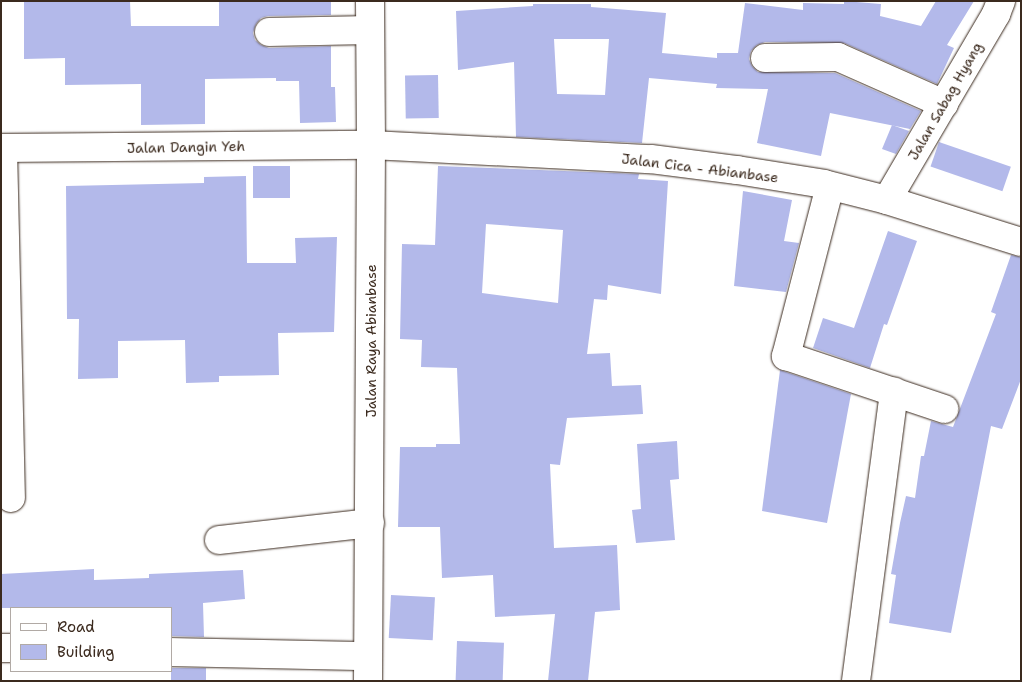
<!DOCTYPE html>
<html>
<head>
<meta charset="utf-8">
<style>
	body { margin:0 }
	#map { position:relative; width:1022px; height:682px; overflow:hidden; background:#fff; font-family:"Shantell Sans",sans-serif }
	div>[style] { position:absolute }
	.building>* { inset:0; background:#b3b9ea; transform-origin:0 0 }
	.roads { filter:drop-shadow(0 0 1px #3b2a1e) drop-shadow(0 0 1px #3b2a1e) }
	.street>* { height:28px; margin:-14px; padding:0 14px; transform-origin:14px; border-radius:14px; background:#fff }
	.secondary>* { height:28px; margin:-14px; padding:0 14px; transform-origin:14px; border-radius:14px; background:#fff }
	span { translate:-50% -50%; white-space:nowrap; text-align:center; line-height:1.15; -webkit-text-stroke:4px #fff; paint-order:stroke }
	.street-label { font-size:14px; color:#3b2a1e }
	.frame { position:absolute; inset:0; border:2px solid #3b2a1e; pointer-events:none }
	.legend { position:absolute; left:10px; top:607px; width:162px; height:65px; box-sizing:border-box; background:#fff; border:1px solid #b1aaa5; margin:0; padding:6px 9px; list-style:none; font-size:15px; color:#3b2a1e }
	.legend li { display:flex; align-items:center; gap:10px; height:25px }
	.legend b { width:25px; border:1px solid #b1aaa5 }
</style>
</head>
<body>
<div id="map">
	<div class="building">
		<i style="clip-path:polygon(24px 1px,130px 1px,131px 26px,219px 26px,219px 1px,331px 1px,331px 15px,268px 16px,261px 18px,256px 24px,253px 33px,255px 40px,261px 45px,269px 48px,331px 46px,331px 87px,335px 87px,336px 122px,300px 123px,299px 81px,276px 81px,276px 78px,205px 79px,205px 124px,141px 125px,141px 84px,65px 85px,65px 58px,24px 59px)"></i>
		<i style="clip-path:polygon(evenodd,844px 1px,881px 4px,880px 16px,921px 26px,936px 1px,974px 1px,947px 45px,954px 48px,937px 84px,844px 43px,765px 42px,757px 45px,751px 51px,749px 59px,752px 66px,758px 72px,835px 73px,921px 111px,910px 129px,830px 113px,821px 156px,757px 143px,768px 89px,716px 88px,717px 84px,649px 78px,642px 143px,516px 137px,514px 62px,458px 70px,456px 11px,533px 6px,533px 4px,591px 4px,591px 7px,666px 13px,662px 53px,717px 58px,717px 53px,738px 53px,745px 3px,803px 10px,803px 3px,844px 4px,844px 1px,554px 39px,609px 39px,605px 95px,557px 94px,554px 39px)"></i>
		<i style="left:438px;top:75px;width:43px;height:33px;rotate:89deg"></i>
		<i style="clip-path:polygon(892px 125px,909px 131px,896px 154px,882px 149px)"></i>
		<i style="left:939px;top:142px;width:76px;height:26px;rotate:19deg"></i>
		<i style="left:253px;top:166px;width:37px;height:32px"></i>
		<i style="clip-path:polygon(evenodd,438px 166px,639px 174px,638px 179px,668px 181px,661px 294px,608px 285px,607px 300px,594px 299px,587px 354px,610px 353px,612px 386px,641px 385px,643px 414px,567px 418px,560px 465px,550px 464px,554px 548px,617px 545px,620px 610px,595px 612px,588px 681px,548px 681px,555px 614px,495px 617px,493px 575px,442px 578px,440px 527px,398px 527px,400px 447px,436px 447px,436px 444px,460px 444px,457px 368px,421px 367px,422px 340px,400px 339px,402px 244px,435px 245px,438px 166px,486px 224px,563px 230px,558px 303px,482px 293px,486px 224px)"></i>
		<i style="clip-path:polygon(246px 176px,247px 263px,296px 263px,295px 238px,337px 237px,334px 332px,278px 333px,279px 375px,219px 376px,219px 382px,186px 383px,185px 340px,118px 341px,118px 378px,78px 379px,79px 319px,67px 319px,66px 186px,204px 183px,204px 177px)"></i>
		<i style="clip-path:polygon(743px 191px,792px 200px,784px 241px,799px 243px,786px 292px,734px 286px)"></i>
		<i style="clip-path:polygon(888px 231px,917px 241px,887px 325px,884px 324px,870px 368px,813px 348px,823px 318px,854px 328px)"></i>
		<i style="clip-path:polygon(1011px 255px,1021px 257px,1021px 379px,1002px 429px,991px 426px,951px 633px,889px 623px,896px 575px,891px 574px,900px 523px,906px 496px,915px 498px,921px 456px,924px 456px,931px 421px,953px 427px,996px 314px,991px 312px)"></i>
		<i style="clip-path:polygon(780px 370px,851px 394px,827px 523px,762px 511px)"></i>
		<i style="clip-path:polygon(677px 441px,679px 479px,670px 480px,675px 540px,636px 543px,632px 510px,641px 509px,637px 444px)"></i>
		<i style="clip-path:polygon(94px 569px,94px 580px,149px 578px,149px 574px,243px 570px,245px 599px,203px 603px,204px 637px,171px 636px,171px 608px,1px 608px,1px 574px)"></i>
		<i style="left:391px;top:595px;width:44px;height:43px;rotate:3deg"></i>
		<i style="left:457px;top:641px;width:47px;height:40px;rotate:2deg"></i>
		<i style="left:171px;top:668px;width:35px;height:13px"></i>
	</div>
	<div class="roads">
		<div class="street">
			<i style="left:269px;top:32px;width:101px;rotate:-1.1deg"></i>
			<i style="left:765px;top:58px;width:73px;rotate:-0.8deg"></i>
			<i style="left:838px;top:57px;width:116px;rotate:23.9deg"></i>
			<i style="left:1px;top:148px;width:370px;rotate:-0.5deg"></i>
			<i style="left:3px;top:149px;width:349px;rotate:88.7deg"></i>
			<i style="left:830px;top:186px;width:176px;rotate:104.5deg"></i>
			<i style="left:786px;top:356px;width:167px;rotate:18.5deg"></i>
			<i style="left:887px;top:200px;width:216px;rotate:-59.6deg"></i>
			<i style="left:996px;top:14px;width:14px;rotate:-69deg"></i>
			<i style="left:219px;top:540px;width:152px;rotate:-6.4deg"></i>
			<i style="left:1px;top:648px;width:10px"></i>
			<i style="left:171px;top:652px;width:197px;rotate:1.2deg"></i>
			<i style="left:856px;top:681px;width:292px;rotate:-82.5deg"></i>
		</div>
		<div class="secondary">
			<i style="left:371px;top:145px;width:280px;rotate:2.9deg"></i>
			<i style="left:651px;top:159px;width:87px;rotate:7.3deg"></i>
			<i style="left:737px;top:170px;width:88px;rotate:9.1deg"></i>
			<i style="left:824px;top:184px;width:65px;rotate:14.3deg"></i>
			<i style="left:887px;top:200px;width:140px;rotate:17.4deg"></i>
			<i style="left:368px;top:681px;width:536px;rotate:-89.68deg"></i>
			<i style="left:371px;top:145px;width:144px;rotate:-90.4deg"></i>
		</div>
	</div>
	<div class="street-label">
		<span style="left:945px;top:101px;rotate:-60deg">Jalan Sabag Hyang</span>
		<span style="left:186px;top:147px;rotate:-1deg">Jalan Dangin Yeh</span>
		<span style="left:700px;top:168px;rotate:7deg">Jalan Cica - Abianbase</span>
		<span style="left:371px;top:341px;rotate:-90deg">Jalan Raya Abianbase</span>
	</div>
	<div class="frame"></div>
	<ul class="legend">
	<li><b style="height:6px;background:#fff"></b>Road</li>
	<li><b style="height:14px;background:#b3b9ea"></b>Building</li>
	</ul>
</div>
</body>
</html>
